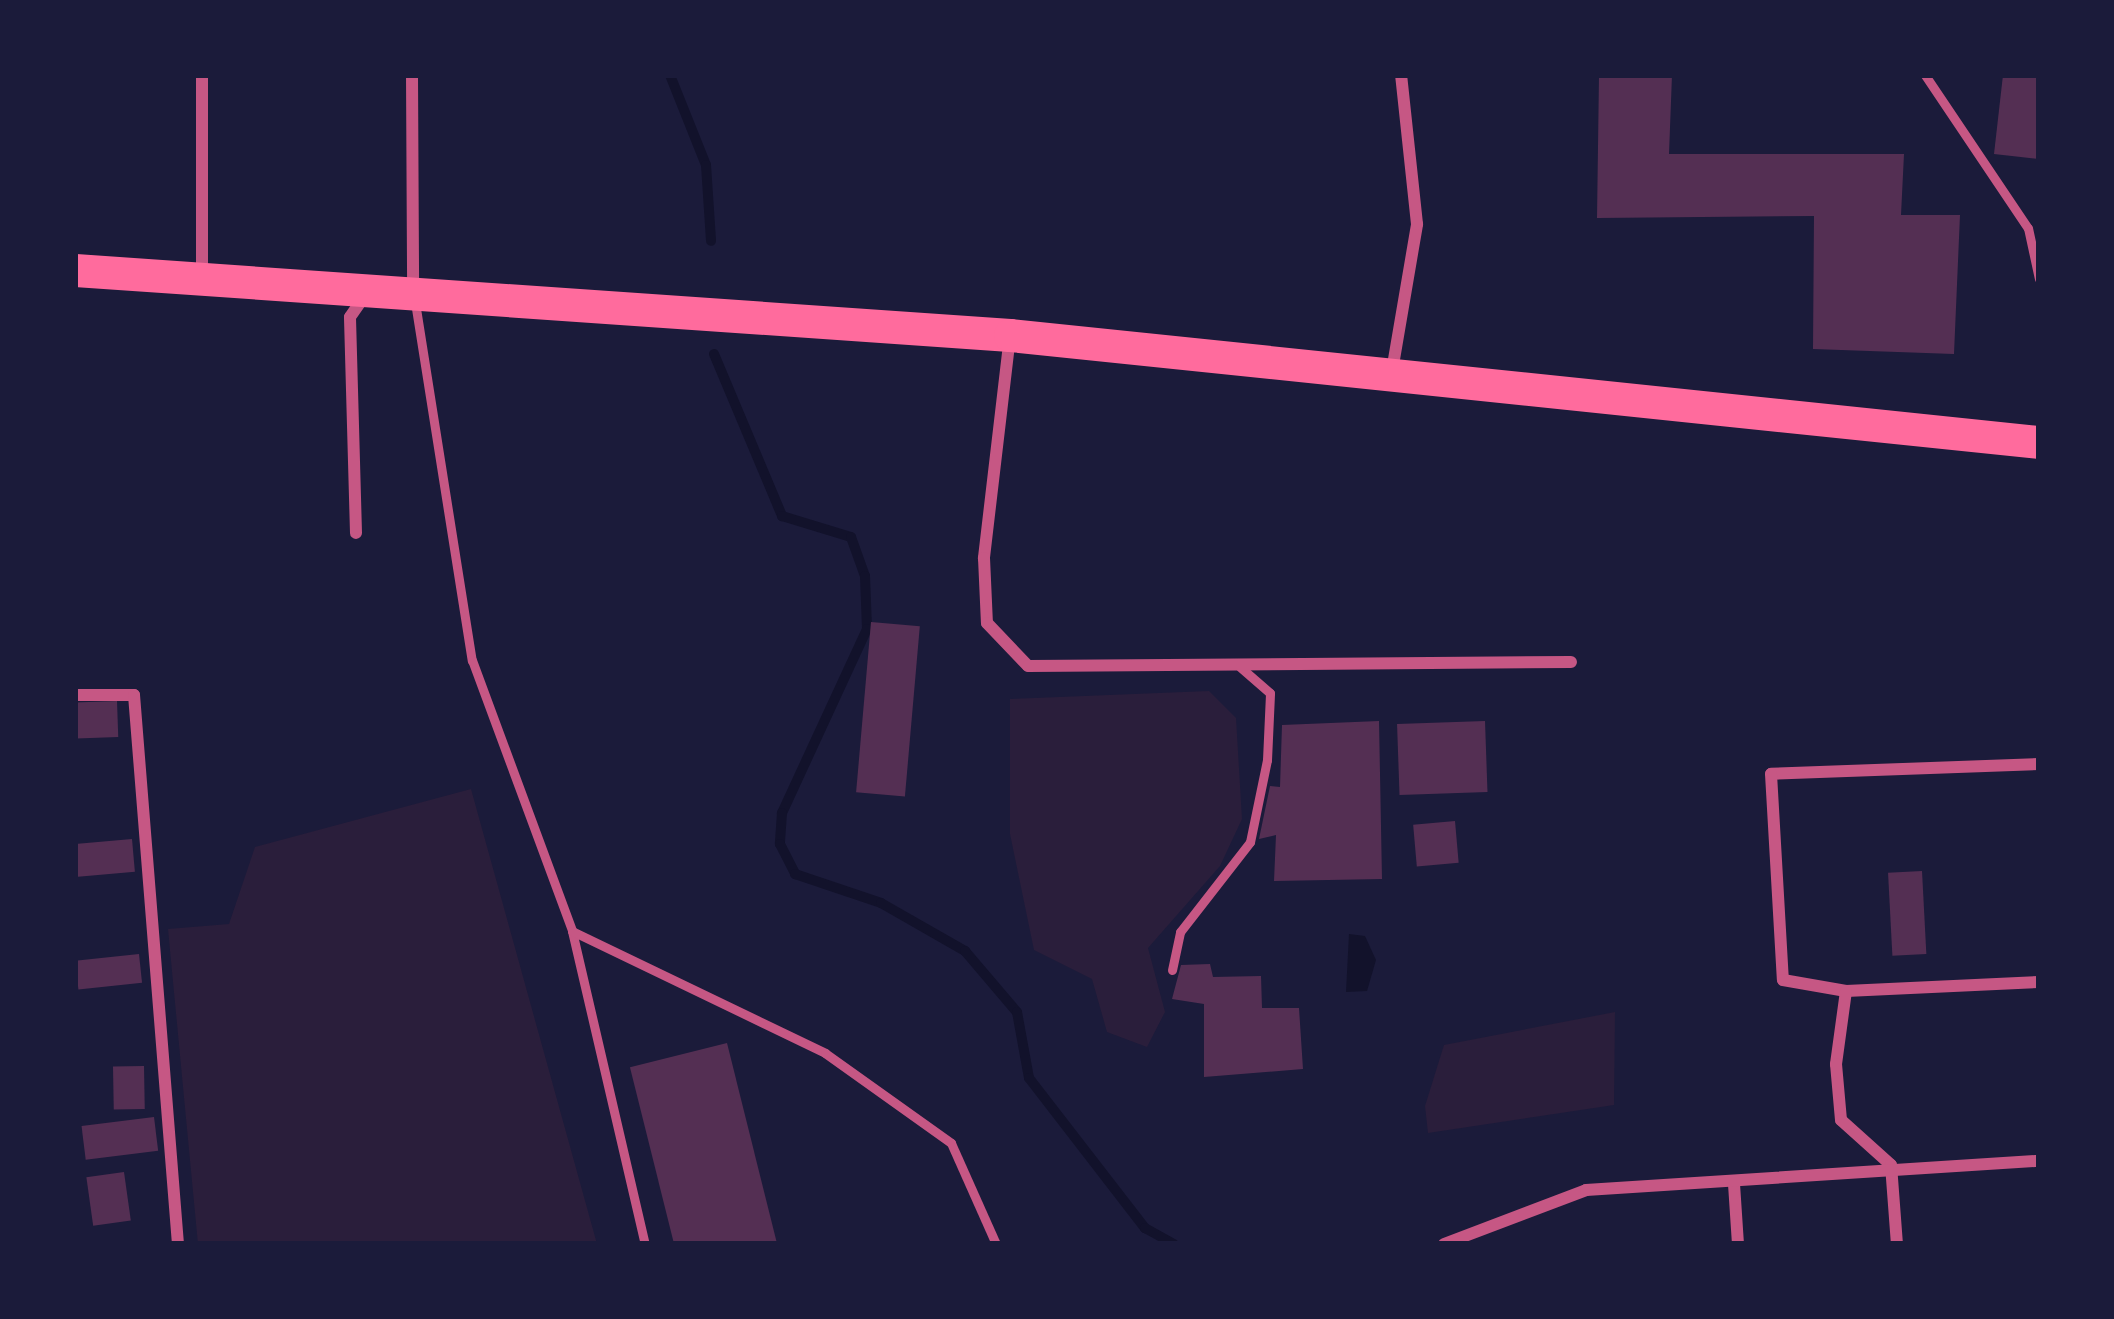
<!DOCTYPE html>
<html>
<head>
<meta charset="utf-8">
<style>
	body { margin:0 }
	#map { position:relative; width:2114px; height:1319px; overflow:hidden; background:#1b1b3a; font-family:"IBM Plex Sans",sans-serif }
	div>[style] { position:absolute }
	.green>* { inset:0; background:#2a1e3b }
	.water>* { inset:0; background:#12122b }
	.stream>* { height:10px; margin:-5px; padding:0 5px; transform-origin:5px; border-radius:5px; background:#12122b }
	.building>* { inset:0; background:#542f53; transform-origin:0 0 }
	.service>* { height:9px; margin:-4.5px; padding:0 4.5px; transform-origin:4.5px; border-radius:4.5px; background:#c65784 }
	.minor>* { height:12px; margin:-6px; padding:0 6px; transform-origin:6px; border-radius:6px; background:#c65784 }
	.trunk>* { height:33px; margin:-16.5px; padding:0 16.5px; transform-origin:16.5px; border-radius:16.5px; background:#ff6b9d }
	span { translate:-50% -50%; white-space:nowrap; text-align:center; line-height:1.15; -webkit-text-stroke:9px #1b1b3a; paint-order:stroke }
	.frame { position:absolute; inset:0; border:78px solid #1b1b3a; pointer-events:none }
</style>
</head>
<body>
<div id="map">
	<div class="green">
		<i style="clip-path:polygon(1209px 691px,1236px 718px,1242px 819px,1220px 866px,1148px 948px,1165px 1012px,1147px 1047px,1107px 1032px,1092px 979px,1034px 950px,1010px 834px,1010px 699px)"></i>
		<i style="clip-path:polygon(471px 789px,597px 1244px,198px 1244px,168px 929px,229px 924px,255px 847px)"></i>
		<i style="clip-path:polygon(1615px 1012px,1614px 1105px,1428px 1133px,1425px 1106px,1444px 1045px)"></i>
	</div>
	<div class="water">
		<i style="clip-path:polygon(1349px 934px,1365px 936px,1376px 960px,1367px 991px,1346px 992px)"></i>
	</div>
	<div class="stream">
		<i style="left:670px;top:75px;width:97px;rotate:68.2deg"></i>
		<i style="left:706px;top:165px;width:76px;rotate:86.2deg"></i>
		<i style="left:714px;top:354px;width:176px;rotate:67.2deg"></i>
		<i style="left:782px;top:516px;width:72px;rotate:16.9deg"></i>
		<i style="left:851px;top:537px;width:41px;rotate:70.3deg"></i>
		<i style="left:865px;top:576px;width:53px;rotate:87.8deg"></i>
		<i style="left:867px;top:629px;width:203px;rotate:114.8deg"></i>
		<i style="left:782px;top:813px;width:31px;rotate:94deg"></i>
		<i style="left:780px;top:844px;width:34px;rotate:63deg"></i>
		<i style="left:795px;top:874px;width:91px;rotate:18.6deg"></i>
		<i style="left:881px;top:903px;width:97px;rotate:29.7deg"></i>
		<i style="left:965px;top:951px;width:80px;rotate:49.6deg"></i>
		<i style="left:1017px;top:1012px;width:67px;rotate:79.7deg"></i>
		<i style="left:1029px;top:1078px;width:190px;rotate:52.3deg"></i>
		<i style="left:1145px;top:1228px;width:33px;rotate:29deg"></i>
	</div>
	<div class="building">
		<i style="clip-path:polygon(1599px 75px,1672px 75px,1669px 154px,1904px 154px,1901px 215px,1960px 215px,1954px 354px,1813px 349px,1814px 216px,1597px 218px)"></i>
		<i style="clip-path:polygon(2003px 75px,2039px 75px,2039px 159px,1994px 154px)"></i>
		<i style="left:871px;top:622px;width:49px;height:171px;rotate:5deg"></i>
		<i style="left:117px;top:701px;width:36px;height:42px;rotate:88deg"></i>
		<i style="clip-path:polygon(1379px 721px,1382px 879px,1274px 881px,1276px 835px,1259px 839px,1270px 786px,1280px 787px,1282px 725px)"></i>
		<i style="left:1485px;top:721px;width:71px;height:88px;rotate:88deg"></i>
		<i style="left:1455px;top:821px;width:42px;height:42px;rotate:85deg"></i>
		<i style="left:132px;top:839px;width:33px;height:57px;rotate:85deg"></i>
		<i style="left:1922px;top:871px;width:83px;height:34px;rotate:87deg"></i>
		<i style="left:139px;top:954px;width:29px;height:64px;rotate:84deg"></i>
		<i style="clip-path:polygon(1210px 964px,1213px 977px,1261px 976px,1262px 1008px,1299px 1008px,1303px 1069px,1204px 1077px,1204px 1004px,1172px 999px,1181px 965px)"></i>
		<i style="left:727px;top:1043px;width:207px;height:100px;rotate:76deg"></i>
		<i style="left:144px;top:1066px;width:43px;height:31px;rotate:89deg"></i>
		<i style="left:154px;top:1117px;width:34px;height:73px;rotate:83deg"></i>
		<i style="left:124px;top:1172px;width:49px;height:38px;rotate:82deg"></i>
	</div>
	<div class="service">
		<i style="left:1925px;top:75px;width:184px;rotate:56.1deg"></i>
		<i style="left:2028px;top:228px;width:52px;rotate:77.8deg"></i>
		<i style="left:415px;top:302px;width:363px;rotate:81deg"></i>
		<i style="left:472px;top:660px;width:289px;rotate:69.7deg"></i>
		<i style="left:572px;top:931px;width:321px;rotate:76.9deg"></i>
		<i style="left:572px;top:931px;width:281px;rotate:25.7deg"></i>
		<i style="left:825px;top:1053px;width:155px;rotate:35.5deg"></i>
		<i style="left:951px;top:1143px;width:111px;rotate:66deg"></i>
		<i style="left:1172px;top:970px;width:39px;rotate:-78deg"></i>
		<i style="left:1180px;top:932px;width:114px;rotate:-52.1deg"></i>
		<i style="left:1250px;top:842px;width:84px;rotate:-78.3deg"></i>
		<i style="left:1267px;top:760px;width:67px;rotate:-87.4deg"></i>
		<i style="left:1270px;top:693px;width:40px;rotate:-139deg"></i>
	</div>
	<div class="minor">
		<i style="left:202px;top:75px;width:201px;rotate:90deg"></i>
		<i style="left:412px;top:75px;width:215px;rotate:89.7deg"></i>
		<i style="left:1010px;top:336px;width:224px;rotate:96.7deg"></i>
		<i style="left:984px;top:558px;width:65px;rotate:87.4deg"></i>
		<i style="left:987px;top:623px;width:59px;rotate:46.4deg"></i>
		<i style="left:1028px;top:666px;width:543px;rotate:-0.42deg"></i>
		<i style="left:1392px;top:371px;width:149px;rotate:-80.3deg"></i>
		<i style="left:1417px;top:224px;width:150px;rotate:-96.1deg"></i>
		<i style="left:356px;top:533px;width:216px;rotate:-91.6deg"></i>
		<i style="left:350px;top:317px;width:28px;rotate:-55deg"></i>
		<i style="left:75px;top:695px;width:59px"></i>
		<i style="left:134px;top:695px;width:551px;rotate:85.42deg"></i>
		<i style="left:2039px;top:764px;width:268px;rotate:177.9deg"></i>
		<i style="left:1771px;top:774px;width:206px;rotate:86.7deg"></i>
		<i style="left:1783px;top:980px;width:64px;rotate:9.9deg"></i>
		<i style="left:1846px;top:991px;width:193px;rotate:-2.7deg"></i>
		<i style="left:1846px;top:991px;width:74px;rotate:97.8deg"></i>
		<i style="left:1836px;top:1064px;width:56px;rotate:84.9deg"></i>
		<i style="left:1841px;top:1120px;width:67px;rotate:42deg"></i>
		<i style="left:1891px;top:1165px;width:79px;rotate:85.7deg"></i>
		<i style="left:1734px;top:1184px;width:60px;rotate:86.2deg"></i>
		<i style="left:1444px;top:1244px;width:152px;rotate:-20.8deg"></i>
		<i style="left:1586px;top:1190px;width:454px;rotate:-3.7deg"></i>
	</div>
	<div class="trunk">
		<i style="left:75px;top:270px;width:937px;rotate:3.98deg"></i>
		<i style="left:1010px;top:335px;width:1035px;rotate:5.94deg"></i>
	</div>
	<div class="frame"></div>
</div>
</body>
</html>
